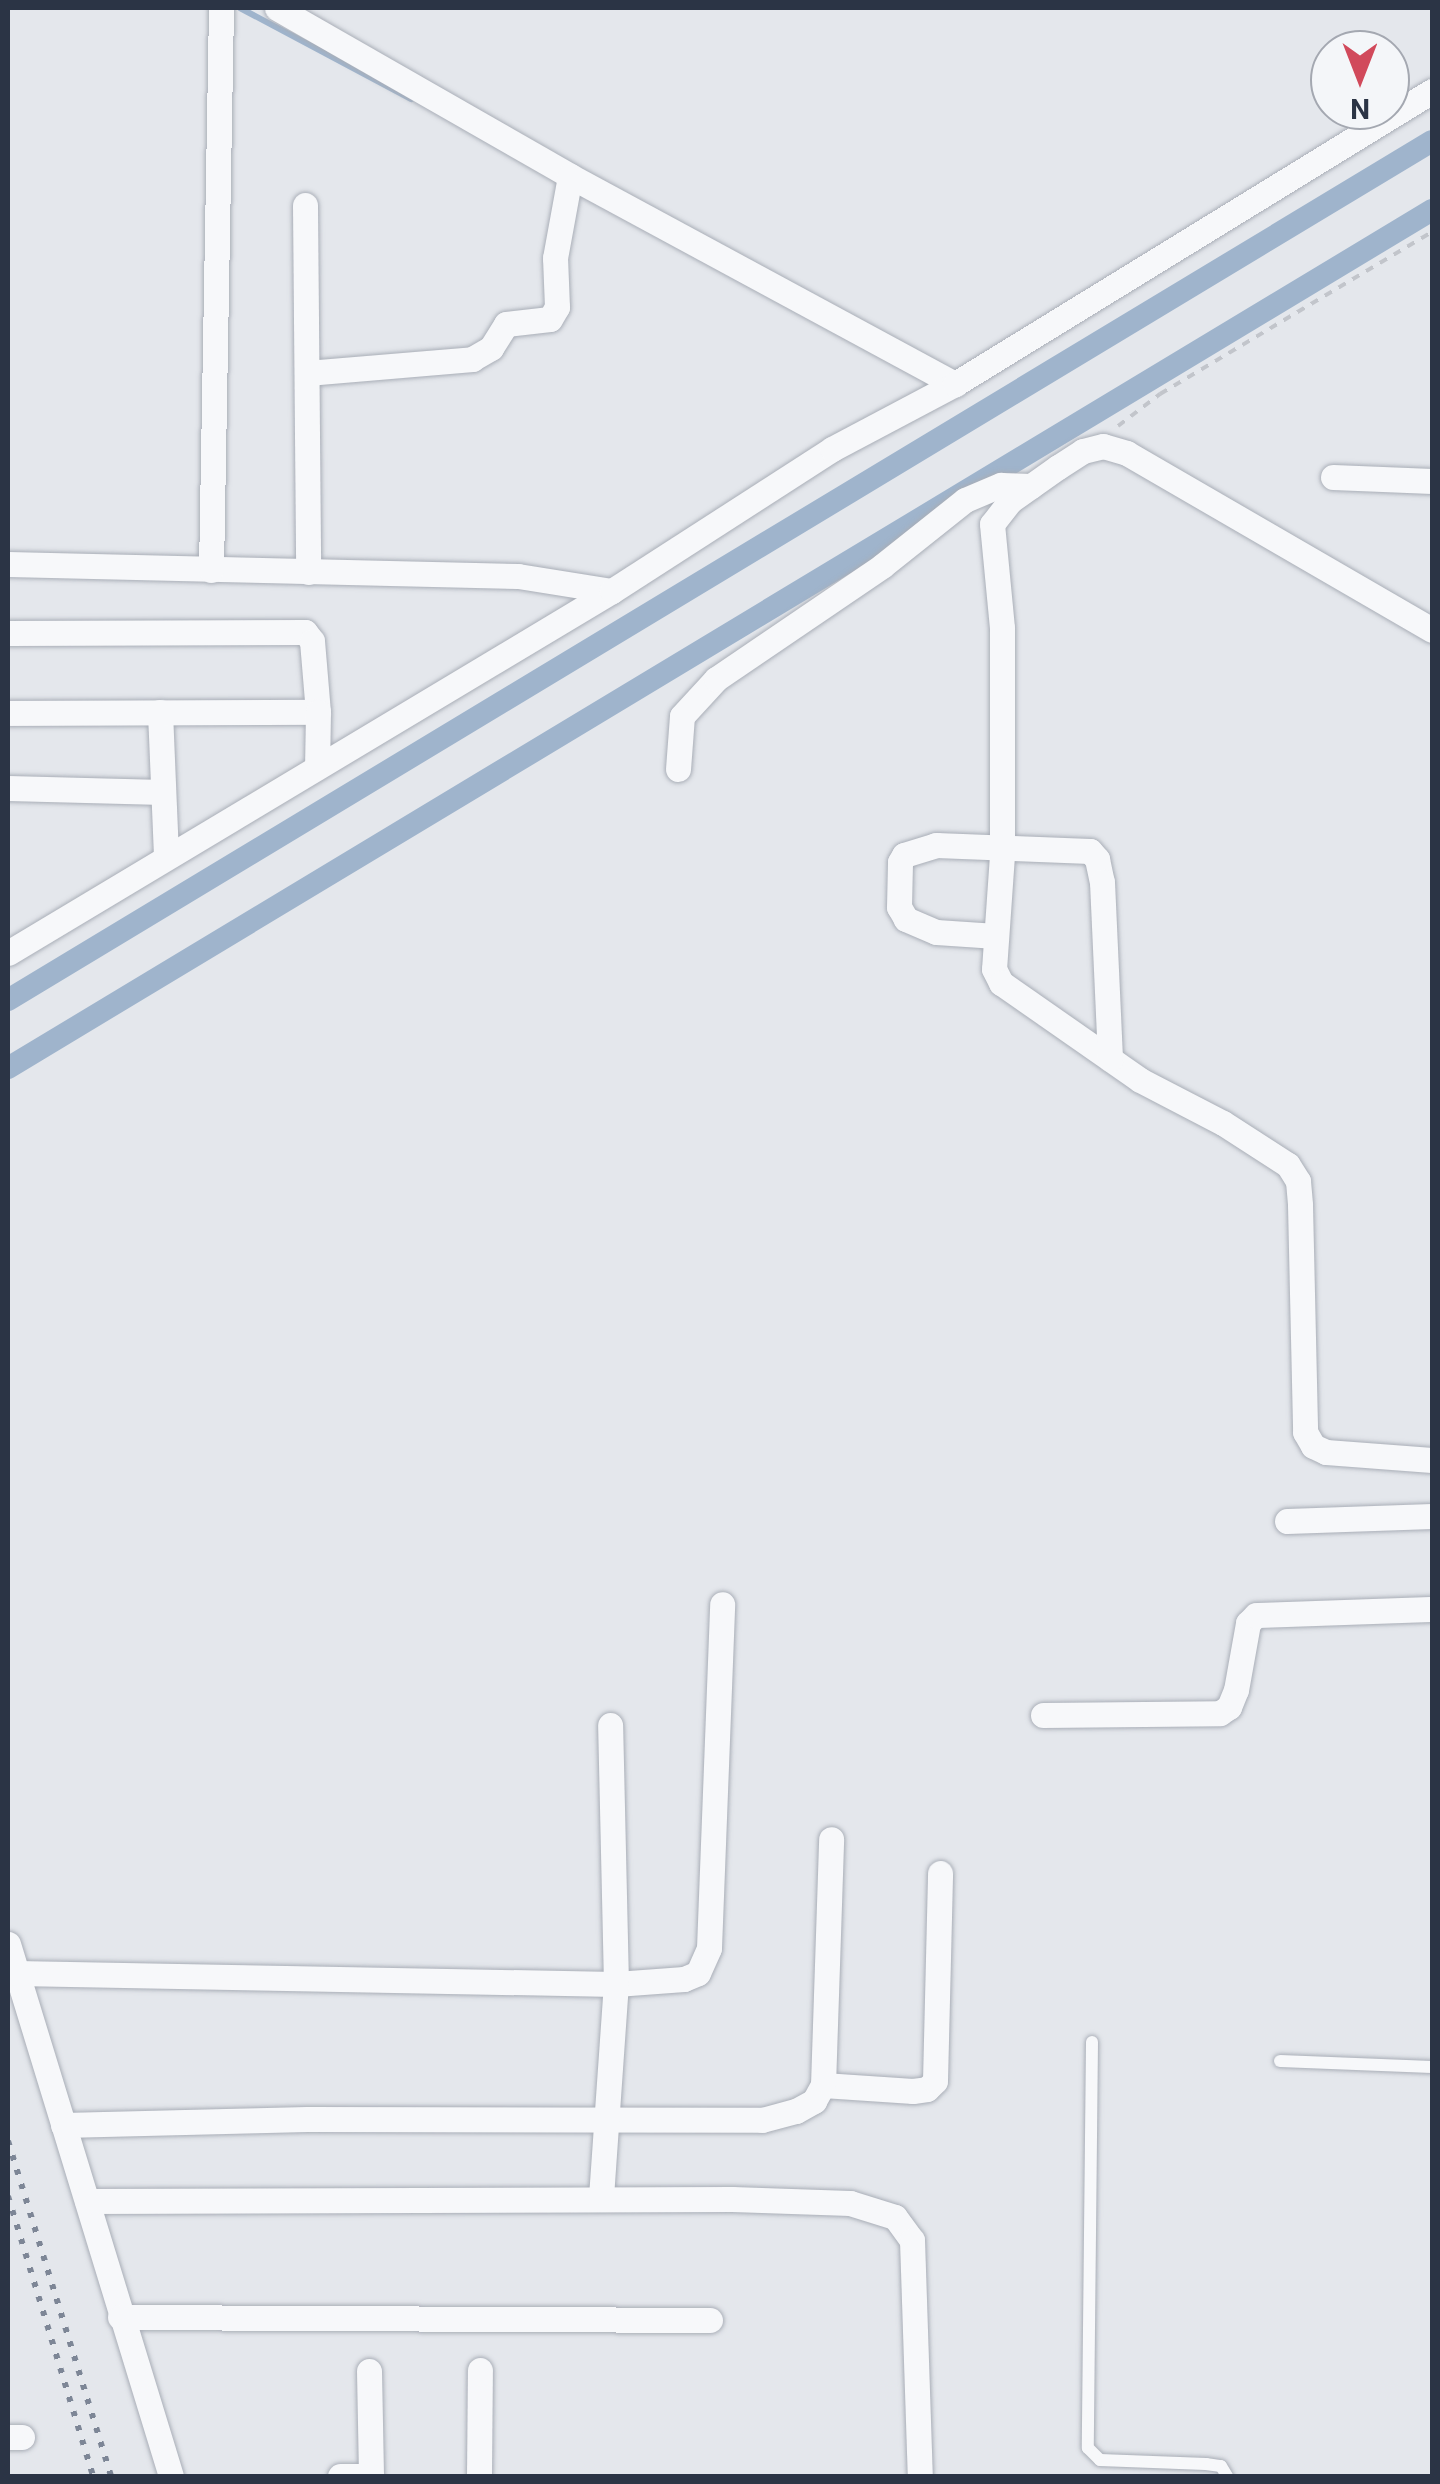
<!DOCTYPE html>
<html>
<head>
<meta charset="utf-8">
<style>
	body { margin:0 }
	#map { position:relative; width:1440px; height:2484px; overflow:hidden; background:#e4e7ec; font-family:Roboto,sans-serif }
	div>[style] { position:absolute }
	.stream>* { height:6px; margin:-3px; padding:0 3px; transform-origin:3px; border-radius:3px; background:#9fb4cc }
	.canal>* { height:22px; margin:-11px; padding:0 11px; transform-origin:11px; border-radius:11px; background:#9fb4cc }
	.path>* { height:4px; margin-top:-2px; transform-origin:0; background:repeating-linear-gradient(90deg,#c2c5cb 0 8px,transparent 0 16px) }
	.roads { filter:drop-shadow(0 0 2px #a9aeb7) drop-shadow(0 0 2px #a9aeb7) }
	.lane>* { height:12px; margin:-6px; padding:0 6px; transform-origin:6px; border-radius:6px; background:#f7f8fa }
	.street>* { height:25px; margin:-12.5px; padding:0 12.5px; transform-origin:12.5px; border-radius:12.5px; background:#f7f8fa }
	.rail>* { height:6px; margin-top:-3px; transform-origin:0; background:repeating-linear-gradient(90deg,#7d8696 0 5px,transparent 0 15px) }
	span { translate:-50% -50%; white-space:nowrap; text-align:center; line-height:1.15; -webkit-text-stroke:8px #f4f6f9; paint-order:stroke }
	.frame { position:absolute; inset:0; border:10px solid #2b3445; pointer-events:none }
	.north { position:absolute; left:1310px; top:30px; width:100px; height:100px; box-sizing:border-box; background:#f4f6f9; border:2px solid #a4a8b1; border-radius:50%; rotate:180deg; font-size:28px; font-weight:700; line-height:40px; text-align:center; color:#2b3445 }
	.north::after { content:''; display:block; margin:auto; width:35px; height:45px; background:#d1495b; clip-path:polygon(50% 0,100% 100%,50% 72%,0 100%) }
</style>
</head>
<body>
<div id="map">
	<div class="stream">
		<i style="left:240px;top:8px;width:194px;rotate:28deg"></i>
	</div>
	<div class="canal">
		<i style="left:8px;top:1000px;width:1663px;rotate:-31.1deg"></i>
		<i style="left:8px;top:1068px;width:1663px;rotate:-31.07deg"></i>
	</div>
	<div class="path">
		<i style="left:1118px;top:426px;width:53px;rotate:-37.3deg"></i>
		<i style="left:1160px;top:394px;width:317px;rotate:-30.8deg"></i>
	</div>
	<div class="roads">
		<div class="lane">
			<i style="left:1092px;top:2042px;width:406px;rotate:90.6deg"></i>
			<i style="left:1088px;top:2448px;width:17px;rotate:45deg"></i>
			<i style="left:1100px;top:2460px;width:106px;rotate:2.2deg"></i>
			<i style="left:1206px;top:2464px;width:15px;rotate:8deg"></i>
			<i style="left:1221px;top:2466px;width:12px;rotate:59deg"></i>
			<i style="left:1280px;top:2061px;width:152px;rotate:2.3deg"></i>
		</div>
		<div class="street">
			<i style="left:277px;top:8px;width:338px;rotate:29.8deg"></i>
			<i style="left:570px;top:176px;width:438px;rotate:28.4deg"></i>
			<i style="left:305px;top:205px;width:367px;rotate:89.5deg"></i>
			<i style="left:307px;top:373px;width:166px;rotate:-4.8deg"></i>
			<i style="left:472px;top:359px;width:22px;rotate:-30deg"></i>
			<i style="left:491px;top:348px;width:28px;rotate:-58deg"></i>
			<i style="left:506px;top:324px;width:44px;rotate:-6.5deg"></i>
			<i style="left:550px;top:319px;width:14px;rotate:-60deg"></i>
			<i style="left:557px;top:307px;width:49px;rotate:-92.3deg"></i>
			<i style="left:555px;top:258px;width:83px;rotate:-79.6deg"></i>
			<i style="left:1333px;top:477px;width:99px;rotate:2.3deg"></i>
			<i style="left:8px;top:564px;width:510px;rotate:1.35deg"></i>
			<i style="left:518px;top:576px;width:95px;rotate:9.1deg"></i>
			<i style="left:211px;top:570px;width:562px;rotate:-88.98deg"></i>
			<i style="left:1432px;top:630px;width:353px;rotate:-149.9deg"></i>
			<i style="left:1127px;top:453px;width:25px;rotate:-164deg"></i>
			<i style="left:1103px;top:446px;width:21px;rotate:166deg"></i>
			<i style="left:1083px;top:451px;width:30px;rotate:147deg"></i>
			<i style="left:1058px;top:467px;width:59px;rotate:144.7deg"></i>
			<i style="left:1010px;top:501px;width:29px;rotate:128deg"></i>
			<i style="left:992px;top:524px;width:104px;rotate:84.5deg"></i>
			<i style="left:1002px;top:628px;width:227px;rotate:90deg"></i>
			<i style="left:1002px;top:855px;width:114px;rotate:94deg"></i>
			<i style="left:994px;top:969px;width:16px;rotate:63deg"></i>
			<i style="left:1001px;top:983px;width:169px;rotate:34.9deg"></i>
			<i style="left:1140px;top:1080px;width:93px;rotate:27.4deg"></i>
			<i style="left:1223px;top:1123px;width:77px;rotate:32.9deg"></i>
			<i style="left:1288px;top:1165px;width:19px;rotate:58deg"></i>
			<i style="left:1298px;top:1181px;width:24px;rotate:85deg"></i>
			<i style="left:1300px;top:1205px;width:227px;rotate:88.7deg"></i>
			<i style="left:1305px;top:1432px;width:16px;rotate:60deg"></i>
			<i style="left:1313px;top:1446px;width:14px;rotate:25deg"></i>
			<i style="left:1326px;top:1452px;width:106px;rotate:4.3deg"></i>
			<i style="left:8px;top:633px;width:297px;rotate:-0.2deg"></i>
			<i style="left:305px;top:632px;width:11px;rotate:52deg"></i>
			<i style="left:312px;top:641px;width:71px;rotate:85.2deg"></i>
			<i style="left:160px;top:712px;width:143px;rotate:87.6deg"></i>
			<i style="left:8px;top:713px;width:310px;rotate:-0.2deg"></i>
			<i style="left:318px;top:712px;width:55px;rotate:91deg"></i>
			<i style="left:678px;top:769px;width:53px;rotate:-85.7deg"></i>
			<i style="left:682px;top:716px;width:50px;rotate:-47.4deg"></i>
			<i style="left:716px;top:679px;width:201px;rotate:-34.2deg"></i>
			<i style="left:882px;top:566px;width:106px;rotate:-38.5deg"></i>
			<i style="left:965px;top:500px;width:39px;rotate:-23deg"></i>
			<i style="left:1001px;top:485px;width:30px;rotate:2deg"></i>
			<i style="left:8px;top:788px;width:155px;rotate:1.5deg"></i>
			<i style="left:996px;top:936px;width:60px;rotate:-176.2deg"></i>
			<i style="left:936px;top:932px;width:33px;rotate:-157deg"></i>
			<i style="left:906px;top:919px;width:14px;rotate:-120deg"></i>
			<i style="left:899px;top:907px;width:45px;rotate:-88.7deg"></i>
			<i style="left:900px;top:862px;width:8px;rotate:-60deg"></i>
			<i style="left:904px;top:855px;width:34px;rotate:-17deg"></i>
			<i style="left:936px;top:845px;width:154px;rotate:2.2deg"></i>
			<i style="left:1090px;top:851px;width:11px;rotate:49deg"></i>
			<i style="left:1097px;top:859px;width:24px;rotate:78deg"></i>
			<i style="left:1102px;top:882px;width:177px;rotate:87.4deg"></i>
			<i style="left:8px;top:953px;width:704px;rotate:-30.94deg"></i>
			<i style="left:612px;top:591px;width:262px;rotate:-32.8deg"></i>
			<i style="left:832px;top:449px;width:139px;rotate:-27.9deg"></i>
			<i style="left:955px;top:384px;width:560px;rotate:-31.56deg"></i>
			<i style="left:1287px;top:1521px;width:145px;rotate:-2deg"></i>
			<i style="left:1043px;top:1715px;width:177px;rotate:-0.6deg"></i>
			<i style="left:1220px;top:1713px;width:11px;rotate:-34deg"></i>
			<i style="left:1229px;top:1707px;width:18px;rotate:-68deg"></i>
			<i style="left:1236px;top:1690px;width:68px;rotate:-79.8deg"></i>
			<i style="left:1248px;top:1623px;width:11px;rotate:-45deg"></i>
			<i style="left:1256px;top:1615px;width:176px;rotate:-2deg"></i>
			<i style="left:8px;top:1944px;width:556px;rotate:72.97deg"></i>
			<i style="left:16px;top:1973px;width:600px;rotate:1.05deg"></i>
			<i style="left:616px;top:1984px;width:68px;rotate:-4.2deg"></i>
			<i style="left:684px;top:1979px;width:15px;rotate:-23deg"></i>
			<i style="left:698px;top:1973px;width:27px;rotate:-66deg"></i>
			<i style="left:709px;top:1948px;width:344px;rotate:-87.8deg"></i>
			<i style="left:823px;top:2085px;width:90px;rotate:3.8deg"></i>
			<i style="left:913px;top:2091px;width:14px;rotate:-8deg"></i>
			<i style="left:927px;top:2089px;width:11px;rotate:-45deg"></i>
			<i style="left:935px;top:2081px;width:208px;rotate:-88.6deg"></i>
			<i style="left:63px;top:2125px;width:244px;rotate:-1.4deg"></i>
			<i style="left:307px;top:2119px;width:455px;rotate:0.1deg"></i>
			<i style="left:762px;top:2120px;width:35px;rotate:-15deg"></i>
			<i style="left:796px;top:2111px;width:21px;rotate:-29deg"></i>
			<i style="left:814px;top:2101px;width:18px;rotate:-61deg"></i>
			<i style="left:823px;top:2085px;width:246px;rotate:-88.1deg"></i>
			<i style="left:601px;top:2197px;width:214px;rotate:-86deg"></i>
			<i style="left:616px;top:1984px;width:259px;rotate:-91.3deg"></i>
			<i style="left:87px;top:2201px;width:645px;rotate:-0.18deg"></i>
			<i style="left:732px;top:2199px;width:118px;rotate:1.9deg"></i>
			<i style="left:850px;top:2203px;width:47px;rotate:17.3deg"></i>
			<i style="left:895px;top:2217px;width:29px;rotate:54deg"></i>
			<i style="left:912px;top:2240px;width:236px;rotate:88.1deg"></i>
			<i style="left:120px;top:2317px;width:590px;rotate:0.29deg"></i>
			<i style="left:369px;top:2371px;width:105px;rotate:88.9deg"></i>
			<i style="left:8px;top:2437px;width:14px"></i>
			<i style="left:340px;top:2476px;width:31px"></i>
			<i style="left:479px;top:2476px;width:106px;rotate:-89.5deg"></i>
		</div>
	</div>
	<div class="rail">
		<i style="left:8px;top:2141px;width:350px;rotate:72.9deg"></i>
		<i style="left:8px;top:2196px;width:293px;rotate:73.1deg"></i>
	</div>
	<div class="frame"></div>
	<div class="north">N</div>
</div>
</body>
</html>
